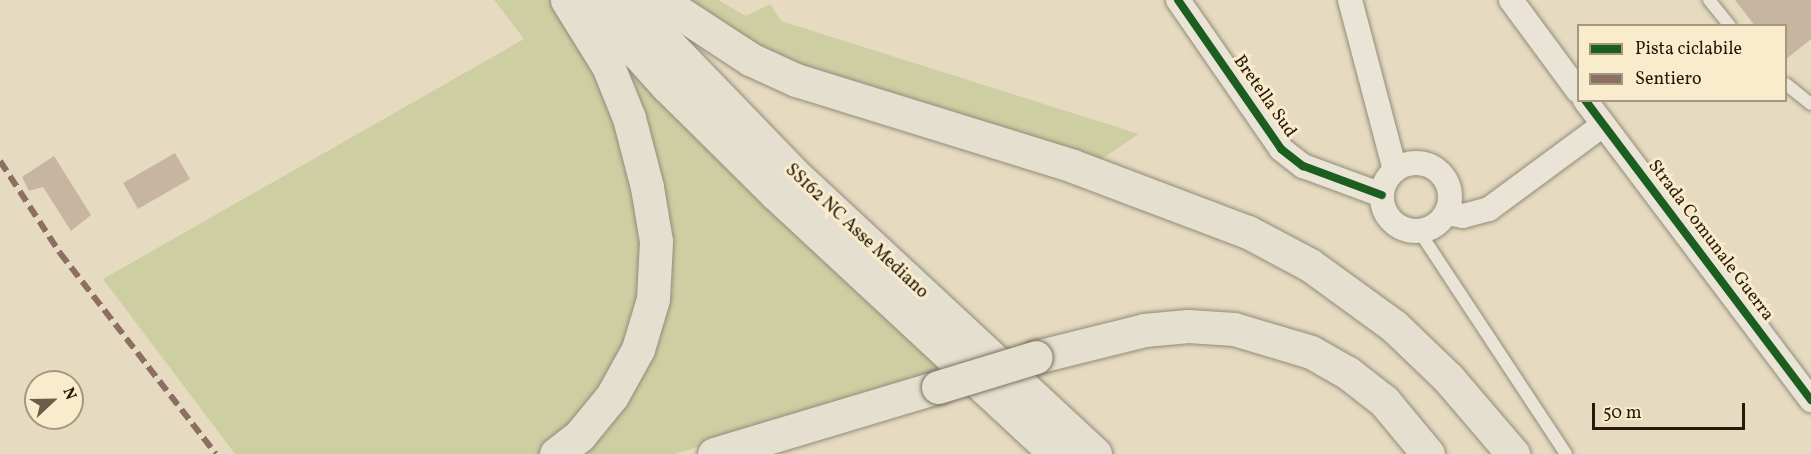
<!DOCTYPE html>
<html>
<head>
<meta charset="utf-8">
<style>
	body { margin:0 }
	#map { position:relative; width:1811px; height:454px; overflow:hidden; background:#e6dbc0; font-family:Vollkorn,serif }
	div>[style] { position:absolute }
	.green>* { inset:0; background:#cecea3 }
	.building>* { inset:0; background:#c7b5a2; transform-origin:0 0 }
	.roads { filter:drop-shadow(0 0 2px #928b7a) drop-shadow(0 0 2px #928b7a) }
	.lane>* { height:12px; margin:-6px; padding:0 6px; transform-origin:6px; border-radius:6px; background:#e9e4d6 }
	.street>* { height:24px; margin:-12px; padding:0 12px; transform-origin:12px; border-radius:12px; background:#e9e4d6 }
	.street>.ring { margin:-12px; padding:0; box-sizing:content-box; background:none; border:24px solid #e9e4d6; border-radius:50% }
	.highway>* { height:33px; margin:-16.5px; padding:0 16.5px; transform-origin:16.5px; border-radius:16.5px; background:#e5dfd0 }
	.bridges { filter:drop-shadow(0 0 2px #797061) drop-shadow(0 0 2px #797061) }
	.highway-bridge>* { height:33px; margin:-16.5px; padding:0 16.5px; transform-origin:16.5px; border-radius:16.5px; background:#e5dfd0 }
	.quiet>* { height:6px; margin-top:-3px; transform-origin:0; background:repeating-linear-gradient(90deg,#8d6e63 0 12px,transparent 0 18px) }
	.cycleway>* { height:8px; margin:-4px; padding:0 4px; transform-origin:4px; border-radius:4px; background:#1b5e20 }
	span { translate:-50% -50%; white-space:nowrap; text-align:center; line-height:1.15; -webkit-text-stroke:6px #f8eccc; paint-order:stroke }
	.street-label { font-size:18px; color:#28190b }
	.legend { position:absolute; left:1577px; top:24px; width:210px; height:78px; box-sizing:border-box; background:#f8eccc; border:2px solid #a5987f; margin:0; padding:8px 10px; list-style:none; font-size:18px; color:#28190b }
	.legend li { display:flex; align-items:center; gap:12px; height:30px }
	.legend b { width:30px; border:2px solid #a5987f }
	.north { position:absolute; left:24px; top:370px; width:60px; height:60px; box-sizing:border-box; background:#f8eccc; border:2px solid #a5987f; border-radius:50%; rotate:68deg; font-size:16px; font-weight:700; line-height:24px; text-align:center; color:#28190b }
	.north::after { content:''; display:block; margin:auto; width:21px; height:27px; background:#6a5d4a; clip-path:polygon(50% 0,100% 100%,50% 72%,0 100%) }
	.scale { position:absolute; left:1592px; top:403px; width:153px; height:27px; box-sizing:border-box; border:3px solid #28190b; border-top:0; padding-left:8px; font-size:18px; line-height:21px; white-space:nowrap; color:#28190b; -webkit-text-stroke:4px #f8eccc; paint-order:stroke }
</style>
</head>
<body>
<div id="map">
	<div class="green">
		<i style="clip-path:polygon(494px 0,556px 0,598px 72px,638px 193px,644px 297px,614px 373px,542px 454px,235px 454px,103px 279px,524px 39px)"></i>
		<i style="clip-path:polygon(668px 0,718px 0,746px 16px,770px 4px,781px 21px,1139px 134px,1094px 164px,813px 77px)"></i>
		<i style="clip-path:polygon(620px 58px,741px 183px,946px 370px,675px 454px,567px 454px,662px 306px)"></i>
	</div>
	<div class="building">
		<i style="clip-path:polygon(1735px 0,1811px 0,1811px 39px,1785px 60px,1785px 26px,1755px 26px)"></i>
		<i style="left:175px;top:153px;width:30px;height:60px;rotate:60deg"></i>
		<i style="clip-path:polygon(54px 156px,91px 215px,71px 231px,43px 187px,29px 191px,22px 177px)"></i>
	</div>
	<div class="roads">
		<div class="lane">
			<i style="left:1709px;top:0;width:33px;rotate:51deg"></i>
			<i style="left:1786px;top:84px;width:32px;rotate:39deg"></i>
			<i style="left:1419px;top:231px;width:267px;rotate:56.6deg"></i>
		</div>
		<div class="street">
			<i style="left:1178px;top:0;width:181px;rotate:55.3deg"></i>
			<i style="left:1281px;top:149px;width:28px;rotate:38deg"></i>
			<i style="left:1303px;top:166px;width:84px;rotate:20.2deg"></i>
			<i style="left:1350px;top:0;width:176px;rotate:75.2deg"></i>
			<i style="left:1511px;top:0;width:113px;rotate:53.6deg"></i>
			<i style="left:1585px;top:100px;width:376px;rotate:53deg"></i>
			<i class="ring" style="left:1382px;top:163px;width:44px;height:44px"></i>
			<i style="left:1447px;top:213px;width:16px;rotate:11deg"></i>
			<i style="left:1463px;top:216px;width:27px;rotate:-15deg"></i>
			<i style="left:1489px;top:209px;width:142px;rotate:-36.4deg"></i>
		</div>
		<div class="highway">
			<i style="left:589px;top:0;width:116px;rotate:47.8deg"></i>
			<i style="left:667px;top:86px;width:153px;rotate:44.7deg"></i>
			<i style="left:776px;top:194px;width:382px;rotate:42.9deg"></i>
			<i style="left:626px;top:0;width:242px;rotate:46deg"></i>
			<i style="left:794px;top:174px;width:411px;rotate:42.9deg"></i>
			<i style="left:660px;top:0;width:108px;rotate:33.2deg"></i>
			<i style="left:750px;top:59px;width:51px;rotate:24.5deg"></i>
			<i style="left:796px;top:80px;width:290px;rotate:17.2deg"></i>
			<i style="left:1073px;top:166px;width:187px;rotate:20.7deg"></i>
			<i style="left:1248px;top:232px;width:70px;rotate:28deg"></i>
			<i style="left:1310px;top:265px;width:104px;rotate:36deg"></i>
			<i style="left:1394px;top:326px;width:76px;rotate:43.9deg"></i>
			<i style="left:1449px;top:379px;width:99px;rotate:49.5deg"></i>
			<i style="left:1036px;top:357px;width:111px;rotate:-14deg"></i>
			<i style="left:1144px;top:330px;width:44px;rotate:-5.2deg"></i>
			<i style="left:1188px;top:326px;width:46px;rotate:3.7deg"></i>
			<i style="left:1234px;top:329px;width:80px;rotate:16.6deg"></i>
			<i style="left:1311px;top:352px;width:43px;rotate:29.6deg"></i>
			<i style="left:1348px;top:373px;width:46px;rotate:37.9deg"></i>
			<i style="left:1384px;top:401px;width:69px;rotate:50.3deg"></i>
			<i style="left:556px;top:454px;width:31px;rotate:-38deg"></i>
			<i style="left:580px;top:435px;width:50px;rotate:-50.6deg"></i>
			<i style="left:612px;top:396px;width:54px;rotate:-61deg"></i>
			<i style="left:638px;top:349px;width:52px;rotate:-73.3deg"></i>
			<i style="left:653px;top:299px;width:58px;rotate:-87deg"></i>
			<i style="left:656px;top:241px;width:55px;rotate:-99.5deg"></i>
			<i style="left:647px;top:187px;width:71px;rotate:-104.6deg"></i>
			<i style="left:629px;top:118px;width:56px;rotate:-112deg"></i>
			<i style="left:608px;top:66px;width:78px;rotate:-121.8deg"></i>
			<i style="left:714px;top:454px;width:234px;rotate:-16.7deg"></i>
		</div>
	</div>
	<div class="bridges">
		<div class="highway-bridge">
			<i style="left:938px;top:387px;width:102px;rotate:-17deg"></i>
		</div>
	</div>
	<div class="quiet">
		<i style="left:0;top:161px;width:110px;rotate:56.9deg"></i>
		<i style="left:60px;top:253px;width:254px;rotate:52.2deg"></i>
	</div>
	<div class="cycleway">
		<i style="left:1178px;top:0;width:181px;rotate:55.3deg"></i>
		<i style="left:1281px;top:149px;width:28px;rotate:38deg"></i>
		<i style="left:1303px;top:166px;width:84px;rotate:20.2deg"></i>
		<i style="left:1585px;top:100px;width:376px;rotate:53deg"></i>
	</div>
	<div class="street-label">
		<span style="left:1264px;top:97px;rotate:55deg">Bretella Sud</span>
		<span style="left:856px;top:232px;rotate:43deg">SS162 NC Asse Mediano</span>
		<span style="left:1710px;top:241px;rotate:53deg">Strada Comunale Guerra</span>
	</div>
	<ul class="legend">
	<li><b style="height:8px;background:#1b5e20"></b>Pista ciclabile</li>
	<li><b style="height:8px;background:#8d6e63"></b>Sentiero</li>
	</ul>
	<div class="north">N</div>
	<div class="scale">50 m</div>
</div>
</body>
</html>
